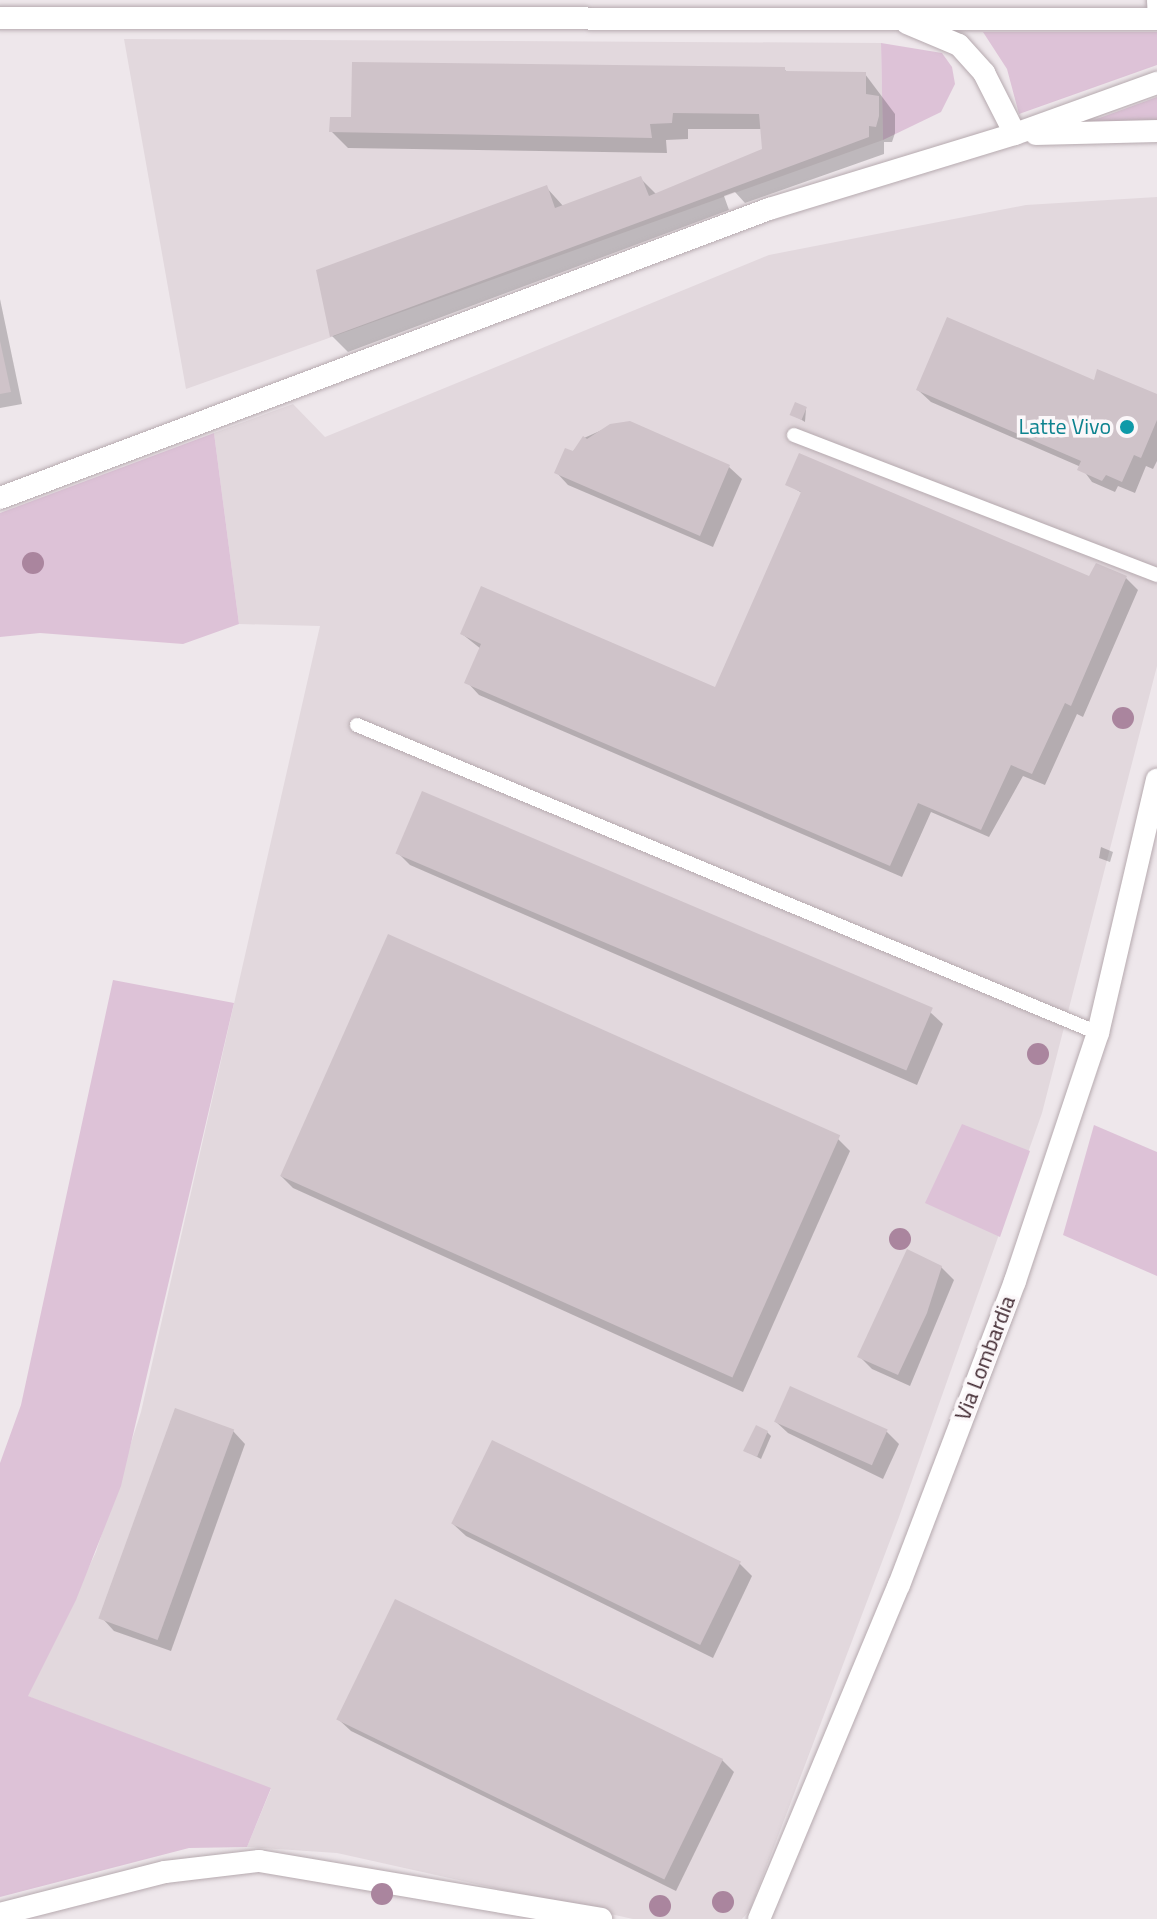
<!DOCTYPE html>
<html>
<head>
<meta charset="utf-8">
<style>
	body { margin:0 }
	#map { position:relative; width:1157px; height:1919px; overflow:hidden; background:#eee7eb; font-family:"Titillium Web",sans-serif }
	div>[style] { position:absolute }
	.built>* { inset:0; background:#e2d8dd }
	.green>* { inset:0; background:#ddc2d7 }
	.shadow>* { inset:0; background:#0003 }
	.building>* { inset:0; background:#cfc3c9; transform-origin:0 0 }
	.roads { filter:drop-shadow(0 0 2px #b6aaaf) drop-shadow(0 0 2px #b6aaaf) }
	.service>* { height:14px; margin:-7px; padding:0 7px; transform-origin:7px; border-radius:7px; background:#fff }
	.minor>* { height:22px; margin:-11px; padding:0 11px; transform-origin:11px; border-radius:11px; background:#fff }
	.secondary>* { height:22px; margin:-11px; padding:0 11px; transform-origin:11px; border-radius:11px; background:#fff }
	.trees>* { width:22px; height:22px; margin:-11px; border-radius:50%; background:#aa859e }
	.dots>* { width:22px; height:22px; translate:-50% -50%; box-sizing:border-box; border:4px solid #fbf7f9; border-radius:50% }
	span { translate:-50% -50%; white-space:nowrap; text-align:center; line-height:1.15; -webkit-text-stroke:7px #fbf7f9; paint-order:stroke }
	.culture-label { font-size:22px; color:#0d838f }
	.right { translate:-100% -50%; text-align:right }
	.street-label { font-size:22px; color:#3f272f }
</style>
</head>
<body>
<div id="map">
	<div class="built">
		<i style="clip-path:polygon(124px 39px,881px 43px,883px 140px,186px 389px)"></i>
		<i style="clip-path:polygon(1157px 197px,1157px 666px,1042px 1113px,899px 1517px,750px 1910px,742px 1919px,633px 1919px,337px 1853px,247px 1847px,271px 1789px,27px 1696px,96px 1552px,141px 1412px,320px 626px,239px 624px,214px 433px,293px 404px,325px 437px,769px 255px,1026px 205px)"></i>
	</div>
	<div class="green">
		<i style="clip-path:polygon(983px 32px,1157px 32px,1157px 65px,1019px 114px,1007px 69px)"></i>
		<i style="clip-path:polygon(881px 43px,942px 53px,952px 67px,955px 84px,941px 112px,883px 140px)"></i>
		<i style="clip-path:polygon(1157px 97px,1157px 120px,1083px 124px)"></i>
		<i style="clip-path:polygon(214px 433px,239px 624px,183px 644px,40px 633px,0 637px,0 513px)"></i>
		<i style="clip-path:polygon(113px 980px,234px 1003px,121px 1486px,76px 1600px,28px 1696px,271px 1788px,247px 1847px,189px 1848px,0 1897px,0 1463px,21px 1405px)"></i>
		<i style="clip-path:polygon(962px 1124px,1030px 1151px,1000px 1237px,925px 1203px)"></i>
		<i style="clip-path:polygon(1094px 1125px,1157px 1152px,1157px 1276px,1063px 1235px)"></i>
	</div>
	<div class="shadow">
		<i style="clip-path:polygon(784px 69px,788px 73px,865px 74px,895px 114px,895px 133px,892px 142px,884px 142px,884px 154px,745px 203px,735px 192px,724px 196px,729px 210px,348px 352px,332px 336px,546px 187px,564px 207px,640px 178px,657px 195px,764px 150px,762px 129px,688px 129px,688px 139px,666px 140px,667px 153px,348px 148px,331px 131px)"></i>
		<i style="clip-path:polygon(0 299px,22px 404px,0 408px)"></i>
		<i style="clip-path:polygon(1095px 382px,1157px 397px,1157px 461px,1153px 469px,1146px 466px,1135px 493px,1118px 486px,1115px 492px,1092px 482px,1081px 467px,931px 402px,918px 390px)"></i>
		<i style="clip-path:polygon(806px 409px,805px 422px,792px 414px)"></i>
		<i style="clip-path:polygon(611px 426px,729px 467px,742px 479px,713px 547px,568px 485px,556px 472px,584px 438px)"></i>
		<i style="clip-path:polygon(787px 484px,1090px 579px,1126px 578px,1138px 590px,1083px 717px,1077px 714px,1045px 785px,1023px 776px,989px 837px,931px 812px,902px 877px,479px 695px,467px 682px,481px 649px,462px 634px,716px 690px,802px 493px)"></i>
		<i style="clip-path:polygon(1101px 847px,1113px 852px,1110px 862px,1099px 858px)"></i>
		<i style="clip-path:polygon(397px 852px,930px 1012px,943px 1024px,917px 1085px,410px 865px)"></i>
		<i style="clip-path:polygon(838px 1139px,850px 1151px,743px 1392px,293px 1188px,281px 1176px)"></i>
		<i style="clip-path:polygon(941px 1267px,954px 1280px,910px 1386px,872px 1369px,859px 1356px)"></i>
		<i style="clip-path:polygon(775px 1421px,887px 1432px,899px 1444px,883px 1479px,788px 1433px)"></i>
		<i style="clip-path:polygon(233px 1431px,245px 1444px,171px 1651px,114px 1631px,102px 1618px)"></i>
		<i style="clip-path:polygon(767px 1432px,771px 1436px,761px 1459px,746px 1451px)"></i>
		<i style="clip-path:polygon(453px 1524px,739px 1563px,752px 1576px,713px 1658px,466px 1536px)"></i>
		<i style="clip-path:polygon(338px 1719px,722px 1760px,734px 1772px,676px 1891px,351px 1731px)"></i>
	</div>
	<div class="building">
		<i style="clip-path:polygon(352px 62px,785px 67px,785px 71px,866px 72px,866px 94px,879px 96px,879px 116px,876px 127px,869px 126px,869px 137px,330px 337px,316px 270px,547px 185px,555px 208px,641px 176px,649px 196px,762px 149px,759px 114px,673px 113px,672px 123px,650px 124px,652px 138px,329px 132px,330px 117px,351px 117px)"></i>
		<i style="clip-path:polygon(947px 317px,1094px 380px,1097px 369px,1157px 394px,1157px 420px,1141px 458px,1134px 455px,1122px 482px,1106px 475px,1102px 481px,1077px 470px,1081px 461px,916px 390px)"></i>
		<i style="clip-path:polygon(0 341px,11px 392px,0 394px)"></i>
		<i style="left:795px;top:402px;width:13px;height:14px;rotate:23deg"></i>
		<i style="clip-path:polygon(630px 421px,730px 465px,700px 536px,554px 473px,565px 448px,573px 451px,583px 436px,587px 439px,610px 424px)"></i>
		<i style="clip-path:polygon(799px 453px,1089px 576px,1096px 563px,1127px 576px,1071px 706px,1065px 703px,1032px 774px,1011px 765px,981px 830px,918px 803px,890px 866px,464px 683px,481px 644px,460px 634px,481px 586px,715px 687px,801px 492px,785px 485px)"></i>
		<i style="left:422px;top:791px;width:555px;height:68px;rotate:23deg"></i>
		<i style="left:388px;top:934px;width:495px;height:265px;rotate:24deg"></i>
		<i style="clip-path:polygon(907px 1249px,942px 1266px,927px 1313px,898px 1375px,857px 1357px)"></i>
		<i style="left:790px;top:1386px;width:107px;height:39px;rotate:24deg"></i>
		<i style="left:175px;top:1408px;width:63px;height:224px;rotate:20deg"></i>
		<i style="clip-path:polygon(756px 1425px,768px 1431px,757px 1457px,743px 1451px)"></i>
		<i style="left:492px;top:1440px;width:277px;height:93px;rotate:26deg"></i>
		<i style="left:395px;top:1599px;width:365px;height:134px;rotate:26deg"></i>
	</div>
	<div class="roads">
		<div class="service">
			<i style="left:1154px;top:0;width:19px;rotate:87deg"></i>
			<i style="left:794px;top:435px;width:389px;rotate:21.1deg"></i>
			<i style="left:357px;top:725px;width:802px;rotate:22.57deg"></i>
		</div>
		<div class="minor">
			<i style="left:0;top:18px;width:1157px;rotate:0.05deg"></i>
			<i style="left:907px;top:23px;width:56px;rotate:22.9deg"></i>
			<i style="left:959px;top:45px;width:38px;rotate:48deg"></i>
			<i style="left:984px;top:73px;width:68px;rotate:63.1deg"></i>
			<i style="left:0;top:1914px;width:170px;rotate:-14.3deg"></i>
			<i style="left:165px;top:1872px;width:95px;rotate:-6.7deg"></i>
			<i style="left:259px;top:1861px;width:347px;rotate:9.6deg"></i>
			<i style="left:759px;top:1919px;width:362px;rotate:-67.3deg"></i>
			<i style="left:899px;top:1585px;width:325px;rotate:-69.1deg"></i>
			<i style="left:1015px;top:1281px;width:262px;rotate:-71.5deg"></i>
			<i style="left:1098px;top:1033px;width:260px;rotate:-76.9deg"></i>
		</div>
		<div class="secondary">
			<i style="left:1036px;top:134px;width:121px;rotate:-1.4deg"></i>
			<i style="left:0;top:498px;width:822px;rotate:-20.6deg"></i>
			<i style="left:769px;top:209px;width:257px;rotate:-17deg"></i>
			<i style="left:1015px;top:134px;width:151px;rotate:-19.8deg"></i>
		</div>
	</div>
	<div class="trees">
		<i style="left:33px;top:563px"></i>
		<i style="left:1123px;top:718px"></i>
		<i style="left:1038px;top:1054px"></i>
		<i style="left:900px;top:1239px"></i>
		<i style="left:382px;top:1894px"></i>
		<i style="left:723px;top:1902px"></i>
		<i style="left:660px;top:1906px"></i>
	</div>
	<div class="dots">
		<i style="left:1127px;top:427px;background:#0f9aa8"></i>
	</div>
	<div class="culture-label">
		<span class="right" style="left:1111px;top:427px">Latte Vivo</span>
	</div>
	<div class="street-label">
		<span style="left:985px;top:1358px;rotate:-69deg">Via Lombardia</span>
	</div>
</div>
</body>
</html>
